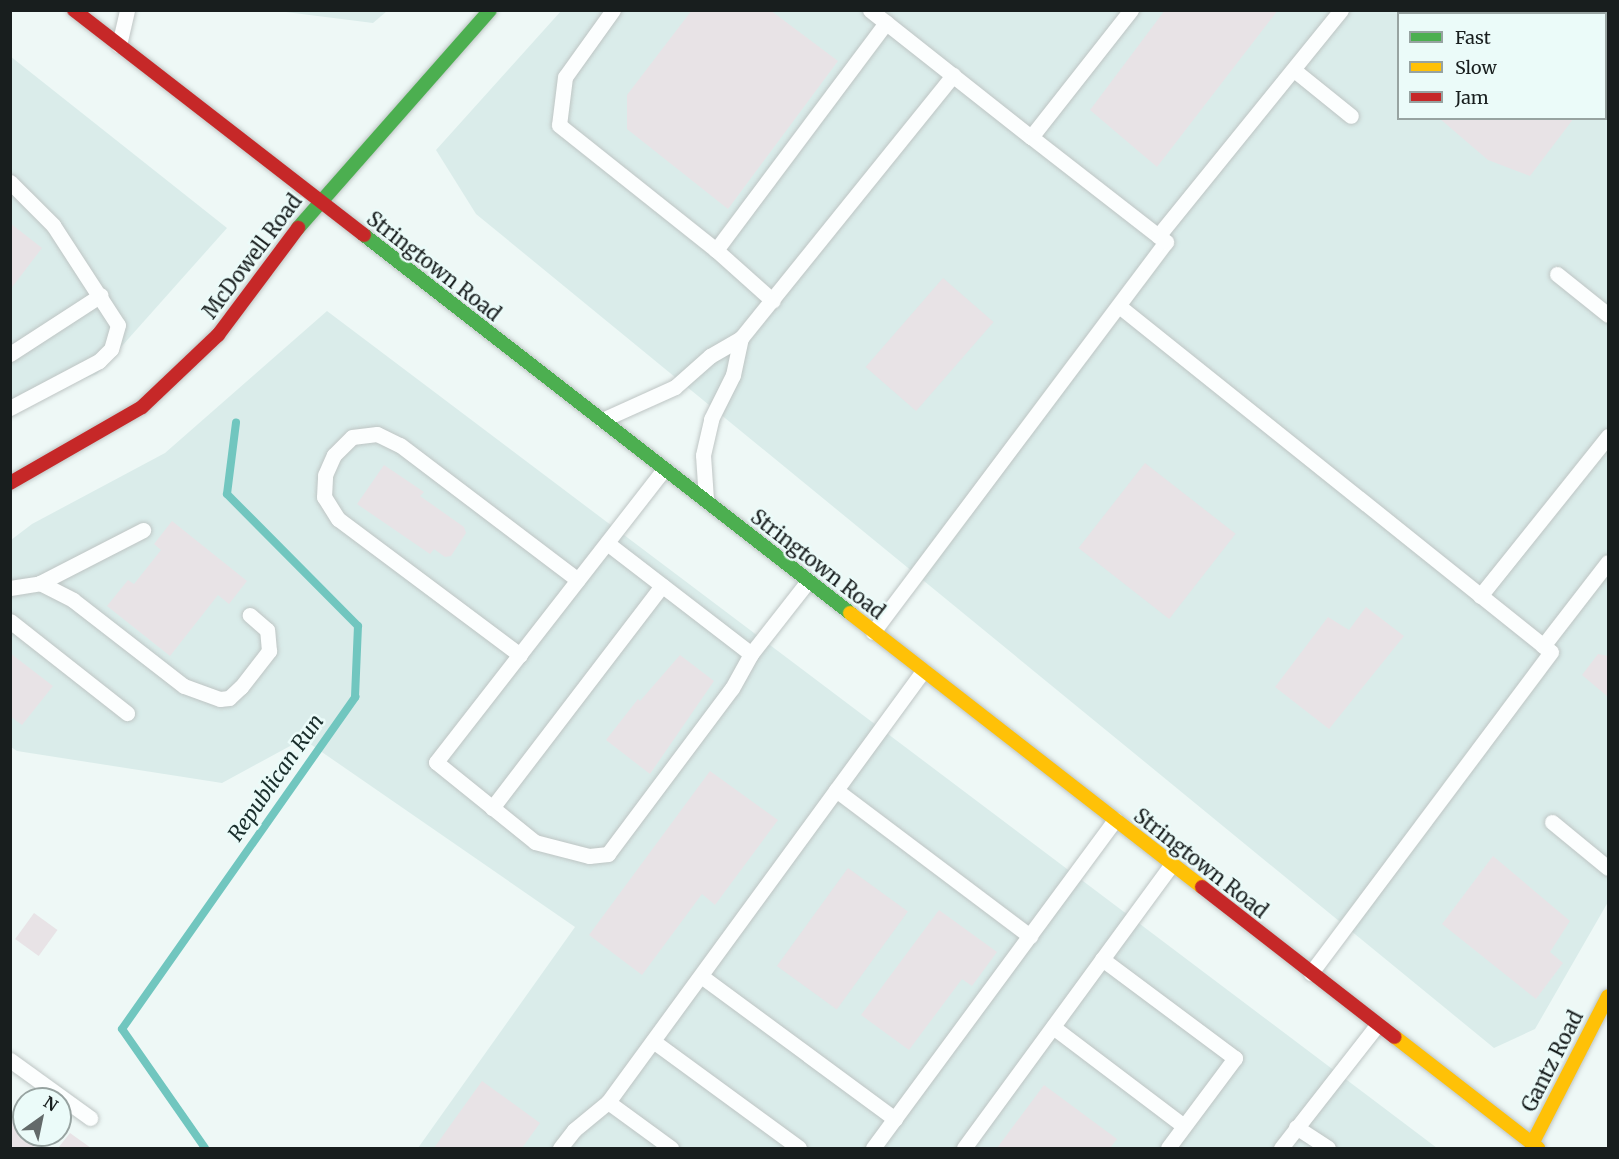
<!DOCTYPE html>
<html>
<head>
<meta charset="utf-8">
<style>
	body { margin:0 }
	#map { position:relative; width:1619px; height:1159px; overflow:hidden; background:#eef8f6; font-family:Merriweather,serif }
	div>[style] { position:absolute }
	.built>* { inset:0; background:#daecea }
	.stream>* { height:8px; margin:-4px; padding:0 4px; transform-origin:4px; border-radius:4px; background:#71c6bf }
	.building>* { inset:0; background:#e8e3e6; transform-origin:0 0 }
	.roads { filter:drop-shadow(0 0 2px #bec5c4) drop-shadow(0 0 2px #bec5c4) }
	.lane>* { height:15px; margin:-7.5px; padding:0 7.5px; transform-origin:7.5px; border-radius:7.5px; background:#fcfefe }
	.fast>* { height:14px; margin:-7px; padding:0 7px; transform-origin:7px; border-radius:7px; background:#4caf50 }
	.slow>* { height:14px; margin:-7px; padding:0 7px; transform-origin:7px; border-radius:7px; background:#ffc107 }
	.jam>* { height:14px; margin:-7px; padding:0 7px; transform-origin:7px; border-radius:7px; background:#c62828 }
	span { translate:-50% -50%; white-space:nowrap; text-align:center; line-height:1.15; -webkit-text-stroke:5px #ebfbf9; paint-order:stroke }
	.street-label { font-size:20px; color:#181e1e }
	.water-label { font-size:21px; color:#192d2b; font-style:italic }
	.frame { position:absolute; inset:0; border:12px solid #181e1e; pointer-events:none }
	.legend { position:absolute; left:1397px; top:12px; width:210px; height:108px; box-sizing:border-box; background:#ebfbf9; border:2px solid #97a3a1; margin:0; padding:8px 10px; list-style:none; font-size:18px; color:#181e1e }
	.legend li { display:flex; align-items:center; gap:12px; height:30px }
	.legend b { width:30px; border:2px solid #97a3a1 }
	.north { position:absolute; left:12px; top:1087px; width:60px; height:60px; box-sizing:border-box; background:#ebfbf9; border:2px solid #97a3a1; border-radius:50%; rotate:33deg; font-size:16px; font-weight:700; line-height:24px; text-align:center; color:#181e1e }
	.north::after { content:''; display:block; margin:auto; width:21px; height:27px; background:#636a6a; clip-path:polygon(50% 0,100% 100%,50% 72%,0 100%) }
</style>
</head>
<body>
<div id="map">
	<div class="built">
		<i style="clip-path:polygon(278px 11px,387px 11px,373px 23px)"></i>
		<i style="clip-path:polygon(evenodd,561px 11px,1608px 11px,1608px 902px,1535px 1029px,1494px 1048px,476px 214px,436px 150px,561px 11px,1398px 14px,1606px 14px,1606px 118px,1398px 118px,1398px 14px)"></i>
		<i style="clip-path:polygon(10px 56px,227px 228px,97px 374px,11px 405px)"></i>
		<i style="clip-path:polygon(327px 311px,1437px 1148px,418px 1148px,575px 927px,303px 739px,222px 783px,17px 751px,11px 747px,11px 540px,32px 524px,165px 453px)"></i>
	</div>
	<div class="stream">
		<i style="left:205px;top:1148px;width:145px;rotate:-124.9deg"></i>
		<i style="left:122px;top:1029px;width:406px;rotate:-54.9deg"></i>
		<i style="left:355px;top:697px;width:71px;rotate:-87.6deg"></i>
		<i style="left:358px;top:626px;width:186px;rotate:-134.8deg"></i>
		<i style="left:227px;top:494px;width:72px;rotate:-82.8deg"></i>
	</div>
	<div class="building">
		<i style="clip-path:polygon(692px 10px,770px 10px,838px 61px,728px 209px,627px 129px,627px 95px)"></i>
		<i style="clip-path:polygon(1165px 10px,1278px 10px,1157px 167px,1090px 110px)"></i>
		<i style="clip-path:polygon(1492px 10px,1608px 10px,1608px 74px,1606px 78px,1606px 14px,1490px 14px)"></i>
		<i style="clip-path:polygon(1439px 118px,1574px 118px,1530px 176px,1488px 160px)"></i>
		<i style="clip-path:polygon(10px 223px,42px 248px,10px 290px)"></i>
		<i style="left:943px;top:278px;width:67px;height:118px;rotate:41deg"></i>
		<i style="left:1145px;top:463px;width:115px;height:108px;rotate:38deg"></i>
		<i style="clip-path:polygon(384px 465px,424px 492px,420px 496px,464px 527px,466px 533px,451px 556px,445px 557px,434px 549px,430px 554px,357px 504px)"></i>
		<i style="clip-path:polygon(172px 521px,247px 581px,229px 604px,218px 595px,170px 656px,107px 606px,128px 580px,134px 584px,161px 550px,154px 544px)"></i>
		<i style="clip-path:polygon(1366px 607px,1404px 636px,1329px 729px,1275px 687px,1328px 617px,1349px 630px)"></i>
		<i style="clip-path:polygon(10px 653px,53px 686px,22px 725px,10px 716px)"></i>
		<i style="clip-path:polygon(1598px 654px,1608px 656px,1608px 697px,1582px 675px)"></i>
		<i style="clip-path:polygon(680px 655px,714px 681px,650px 774px,606px 740px,638px 699px,640px 701px)"></i>
		<i style="clip-path:polygon(710px 771px,778px 820px,715px 905px,702px 894px,642px 975px,589px 935px)"></i>
		<i style="clip-path:polygon(1493px 856px,1570px 921px,1550px 952px,1563px 963px,1536px 999px,1442px 924px)"></i>
		<i style="left:848px;top:868px;width:74px;height:121px;rotate:36deg"></i>
		<i style="clip-path:polygon(939px 910px,997px 952px,972px 986px,962px 979px,909px 1050px,861px 1015px)"></i>
		<i style="left:34px;top:913px;width:29px;height:32px;rotate:36deg"></i>
		<i style="clip-path:polygon(482px 1081px,540px 1123px,522px 1148px,434px 1148px)"></i>
		<i style="clip-path:polygon(1044px 1085px,1117px 1139px,1110px 1148px,997px 1148px)"></i>
		<i style="clip-path:polygon(10px 1112px,20px 1119px,14px 1127px,36px 1144px,33px 1148px,10px 1148px)"></i>
		<i style="clip-path:polygon(70px 1133px,91px 1148px,58px 1148px)"></i>
	</div>
	<div class="roads">
		<div class="lane">
			<i style="left:613px;top:10px;width:82px;rotate:125.6deg"></i>
			<i style="left:565px;top:77px;width:48px;rotate:97.1deg"></i>
			<i style="left:559px;top:125px;width:201px;rotate:38.5deg"></i>
			<i style="left:716px;top:250px;width:76px;rotate:41.8deg"></i>
			<i style="left:870px;top:10px;width:205px;rotate:38.3deg"></i>
			<i style="left:1031px;top:137px;width:162px;rotate:-51.8deg"></i>
			<i style="left:119px;top:45px;width:36px;rotate:-77deg"></i>
			<i style="left:1294px;top:70px;width:73px;rotate:38.9deg"></i>
			<i style="left:10px;top:182px;width:61px;rotate:45deg"></i>
			<i style="left:53px;top:225px;width:119px;rotate:57deg"></i>
			<i style="left:118px;top:325px;width:25px;rotate:106deg"></i>
			<i style="left:111px;top:349px;width:17px;rotate:135deg"></i>
			<i style="left:99px;top:361px;width:101px;rotate:152.2deg"></i>
			<i style="left:1158px;top:236px;width:291px;rotate:-51deg"></i>
			<i style="left:716px;top:250px;width:284px;rotate:-53.2deg"></i>
			<i style="left:1557px;top:274px;width:65px;rotate:38.8deg"></i>
			<i style="left:1119px;top:306px;width:553px;rotate:38.69deg"></i>
			<i style="left:1551px;top:652px;width:401px;rotate:126.8deg"></i>
			<i style="left:10px;top:354px;width:108px;rotate:-33deg"></i>
			<i style="left:602px;top:420px;width:80px;rotate:-24.3deg"></i>
			<i style="left:675px;top:387px;width:47px;rotate:-41.5deg"></i>
			<i style="left:710px;top:356px;width:36px;rotate:-30deg"></i>
			<i style="left:741px;top:338px;width:338px;rotate:-51.1deg"></i>
			<i style="left:706px;top:499px;width:44px;rotate:-93.9deg"></i>
			<i style="left:703px;top:455px;width:37px;rotate:-77deg"></i>
			<i style="left:711px;top:419px;width:49px;rotate:-63.4deg"></i>
			<i style="left:733px;top:375px;width:38px;rotate:-78deg"></i>
			<i style="left:607px;top:543px;width:182px;rotate:37.6deg"></i>
			<i style="left:751px;top:654px;width:39px;rotate:119deg"></i>
			<i style="left:732px;top:688px;width:207px;rotate:126.8deg"></i>
			<i style="left:608px;top:854px;width:19px;rotate:174deg"></i>
			<i style="left:589px;top:856px;width:56px;rotate:-165.5deg"></i>
			<i style="left:535px;top:842px;width:127px;rotate:-141.1deg"></i>
			<i style="left:436px;top:762px;width:371px;rotate:-52.1deg"></i>
			<i style="left:40px;top:583px;width:116px;rotate:-27.2deg"></i>
			<i style="left:10px;top:588px;width:30px;rotate:-9deg"></i>
			<i style="left:40px;top:583px;width:37px;rotate:27deg"></i>
			<i style="left:73px;top:600px;width:140px;rotate:37.8deg"></i>
			<i style="left:184px;top:686px;width:38px;rotate:20deg"></i>
			<i style="left:220px;top:699px;width:9px;rotate:-6deg"></i>
			<i style="left:229px;top:698px;width:16px;rotate:-43deg"></i>
			<i style="left:241px;top:687px;width:46px;rotate:-52.1deg"></i>
			<i style="left:269px;top:651px;width:21px;rotate:-95deg"></i>
			<i style="left:267px;top:630px;width:23px;rotate:-139deg"></i>
			<i style="left:1480px;top:596px;width:205px;rotate:-51.3deg"></i>
			<i style="left:10px;top:621px;width:149px;rotate:38.2deg"></i>
			<i style="left:873px;top:632px;width:488px;rotate:-53.1deg"></i>
			<i style="left:1166px;top:242px;width:171px;rotate:-142.1deg"></i>
			<i style="left:1543px;top:646px;width:106px;rotate:-52.3deg"></i>
			<i style="left:751px;top:654px;width:93px;rotate:-52deg"></i>
			<i style="left:520px;top:655px;width:227px;rotate:-143.2deg"></i>
			<i style="left:338px;top:519px;width:26px;rotate:-122deg"></i>
			<i style="left:324px;top:497px;width:22px;rotate:-87deg"></i>
			<i style="left:325px;top:475px;width:22px;rotate:-66deg"></i>
			<i style="left:334px;top:455px;width:25px;rotate:-45deg"></i>
			<i style="left:352px;top:437px;width:25px;rotate:-7deg"></i>
			<i style="left:377px;top:434px;width:25px;rotate:26deg"></i>
			<i style="left:400px;top:445px;width:223px;rotate:37.2deg"></i>
			<i style="left:836px;top:790px;width:243px;rotate:37deg"></i>
			<i style="left:492px;top:808px;width:280px;rotate:-52.6deg"></i>
			<i style="left:1552px;top:822px;width:72px;rotate:39.4deg"></i>
			<i style="left:1102px;top:959px;width:166px;rotate:36.7deg"></i>
			<i style="left:1235px;top:1058px;width:112px;rotate:126.7deg"></i>
			<i style="left:701px;top:976px;width:241px;rotate:36.4deg"></i>
			<i style="left:1053px;top:1027px;width:164px;rotate:37.1deg"></i>
			<i style="left:653px;top:1041px;width:181px;rotate:36.2deg"></i>
			<i style="left:10px;top:1060px;width:99px;rotate:35.9deg"></i>
			<i style="left:608px;top:1102px;width:78px;rotate:36.1deg"></i>
			<i style="left:1296px;top:1127px;width:38px;rotate:33deg"></i>
			<i style="left:560px;top:1148px;width:23px;rotate:-52deg"></i>
			<i style="left:574px;top:1130px;width:44px;rotate:-39.5deg"></i>
			<i style="left:608px;top:1102px;width:534px;rotate:-53.84deg"></i>
			<i style="left:873px;top:1148px;width:408px;rotate:-53.6deg"></i>
			<i style="left:964px;top:1148px;width:352px;rotate:-53.8deg"></i>
			<i style="left:1281px;top:1148px;width:156px;rotate:-52deg"></i>
		</div>
		<div class="fast">
			<i style="left:298px;top:228px;width:290px;rotate:-48.6deg"></i>
			<i style="left:364px;top:235px;width:616px;rotate:37.87deg"></i>
		</div>
		<div class="slow">
			<i style="left:850px;top:613px;width:446px;rotate:37.9deg"></i>
			<i style="left:1395px;top:1037px;width:181px;rotate:37.8deg"></i>
			<i style="left:1532px;top:1144px;width:166px;rotate:-62.8deg"></i>
		</div>
		<div class="jam">
			<i style="left:74px;top:10px;width:367px;rotate:37.8deg"></i>
			<i style="left:10px;top:483px;width:152px;rotate:-29.9deg"></i>
			<i style="left:142px;top:407px;width:105px;rotate:-43.5deg"></i>
			<i style="left:218px;top:335px;width:134px;rotate:-53.2deg"></i>
			<i style="left:1202px;top:887px;width:244px;rotate:37.9deg"></i>
		</div>
	</div>
	<div class="street-label">
		<span style="left:252px;top:256px;rotate:-53deg">McDowell Road</span>
		<span style="left:434px;top:266px;rotate:38deg">Stringtown Road</span>
		<span style="left:818px;top:564px;rotate:38deg">Stringtown Road</span>
		<span style="left:1201px;top:863px;rotate:38deg">Stringtown Road</span>
		<span style="left:1552px;top:1061px;rotate:-63deg">Gantz Road</span>
	</div>
	<div class="water-label">
		<span style="left:276px;top:778px;rotate:-55deg">Republican Run</span>
	</div>
	<div class="frame"></div>
	<ul class="legend">
	<li><b style="height:8px;background:#4caf50"></b>Fast</li>
	<li><b style="height:8px;background:#ffc107"></b>Slow</li>
	<li><b style="height:8px;background:#c62828"></b>Jam</li>
	</ul>
	<div class="north">N</div>
</div>
</body>
</html>
